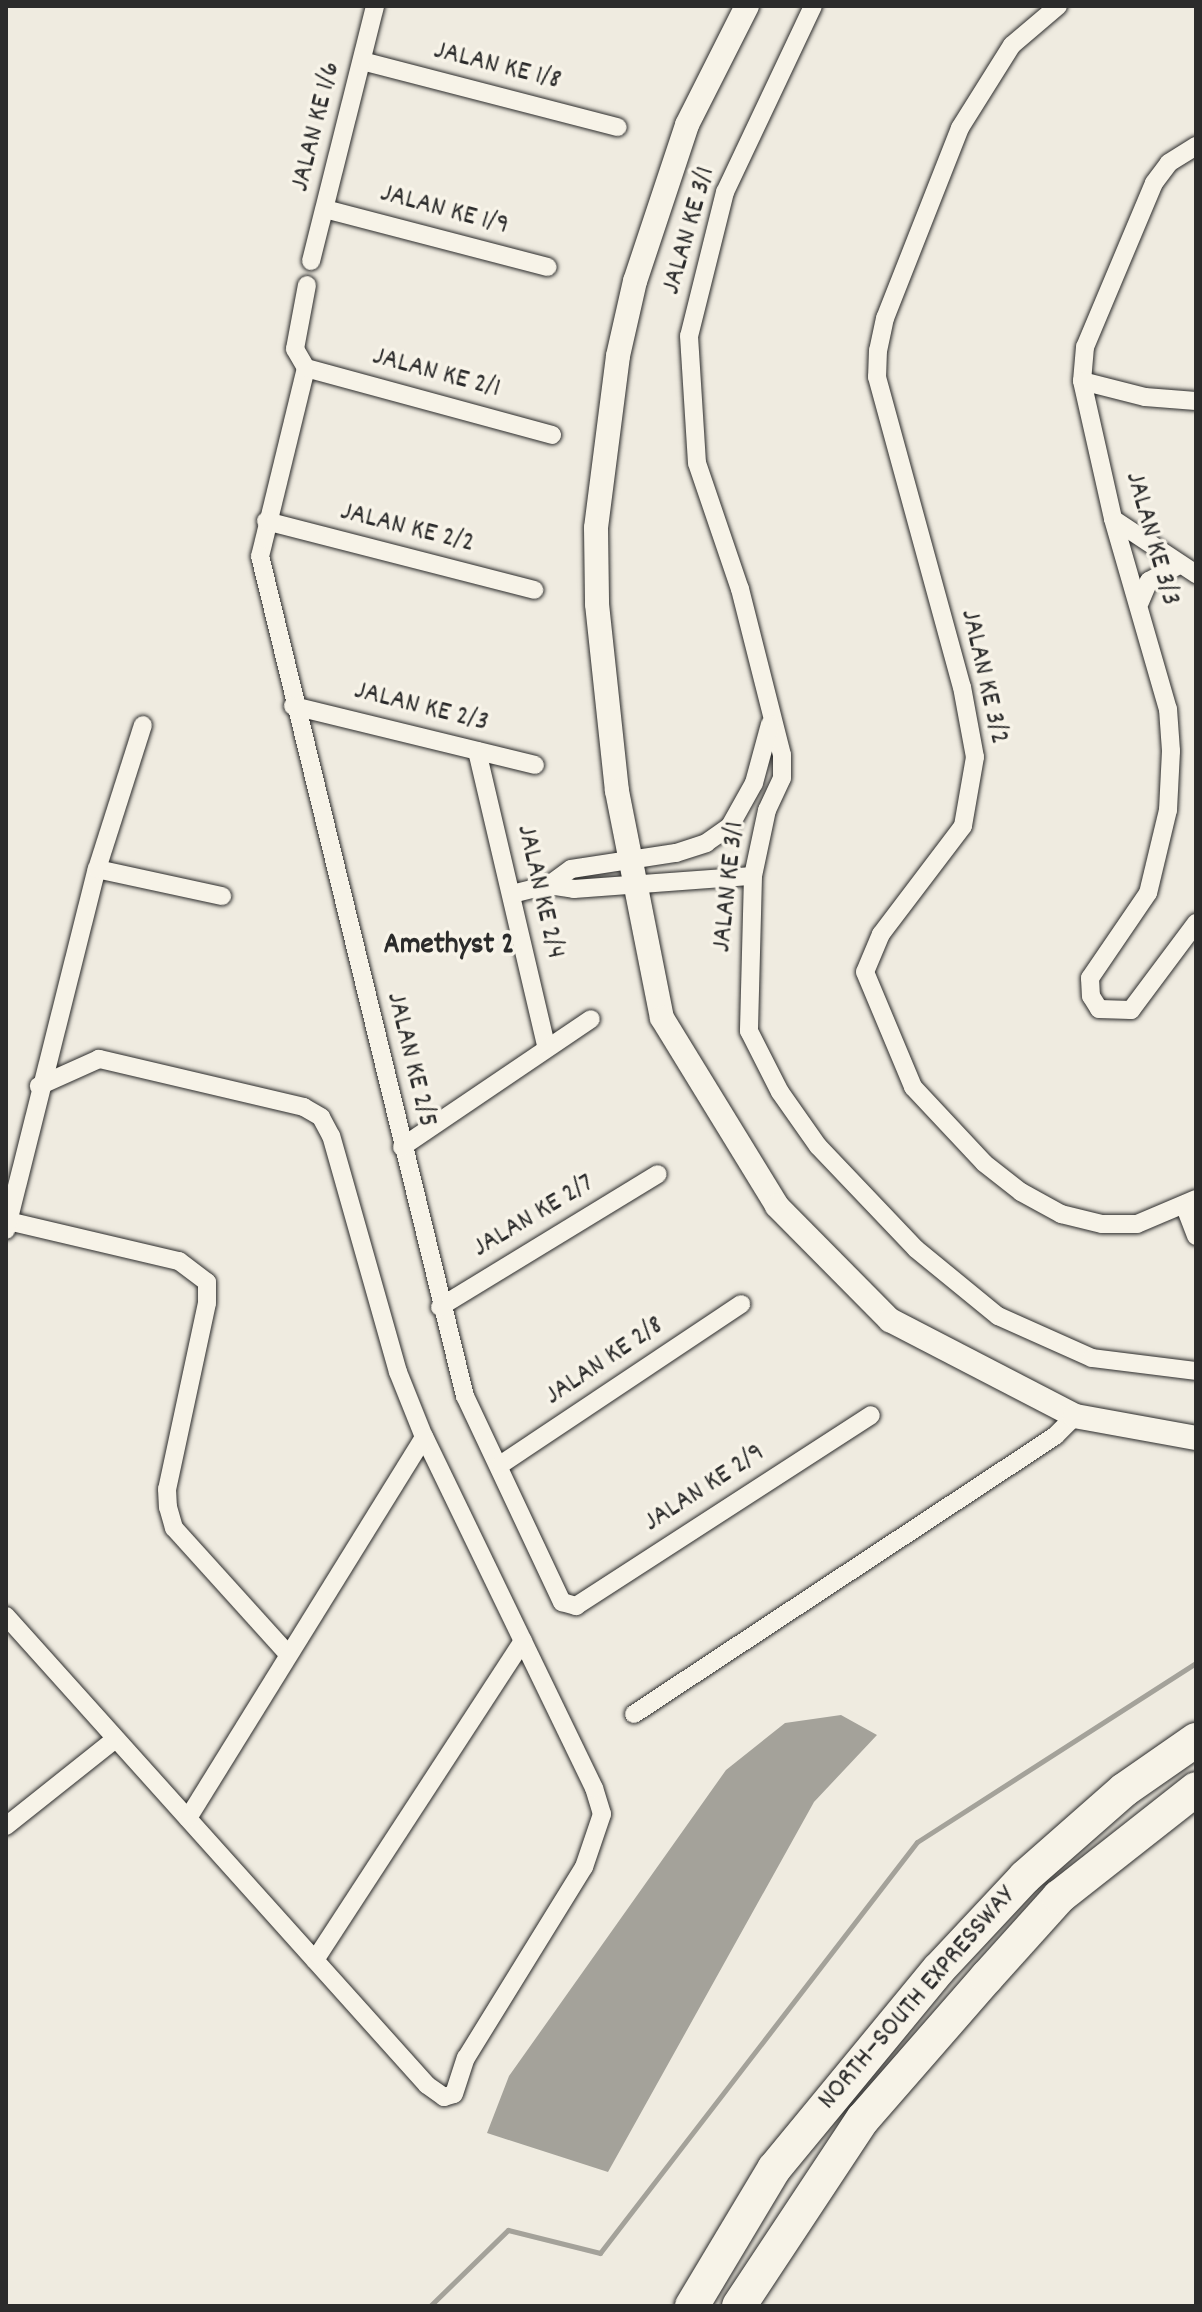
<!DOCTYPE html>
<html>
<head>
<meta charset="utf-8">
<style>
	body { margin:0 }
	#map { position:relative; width:1202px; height:2312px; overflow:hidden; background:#efebe0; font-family:Dekko,sans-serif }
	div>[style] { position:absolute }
	.water>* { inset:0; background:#a4a29a }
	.stream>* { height:5px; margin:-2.5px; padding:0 2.5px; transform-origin:2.5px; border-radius:2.5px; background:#a4a29a }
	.roads { filter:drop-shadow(0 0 2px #2b2b2b) drop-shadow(0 0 2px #2b2b2b) }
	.minor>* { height:18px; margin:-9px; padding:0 9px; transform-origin:9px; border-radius:9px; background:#f7f3e8 }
	.tertiary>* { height:24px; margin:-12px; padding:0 12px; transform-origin:12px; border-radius:12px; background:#f7f3e8 }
	.motorway>* { height:34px; margin:-17px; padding:0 17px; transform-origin:17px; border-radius:17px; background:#f7f3e8 }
	span { translate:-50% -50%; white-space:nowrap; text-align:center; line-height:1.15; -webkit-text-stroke:7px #f7f3e8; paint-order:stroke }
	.street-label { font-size:28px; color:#2b2b2b }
	.neighbourhood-label { font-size:30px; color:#2b2b2b; font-weight:700 }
	.frame { position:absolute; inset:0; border:8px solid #2b2b2b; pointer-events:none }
</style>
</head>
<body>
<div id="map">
	<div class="water">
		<i style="clip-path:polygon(841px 1715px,877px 1735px,814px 1802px,608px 2172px,487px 2133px,509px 2076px,726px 1770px,785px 1723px)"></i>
	</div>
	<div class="stream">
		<i style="left:430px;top:2306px;width:109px;rotate:-44.3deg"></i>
		<i style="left:508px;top:2230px;width:95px;rotate:14deg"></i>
		<i style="left:600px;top:2253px;width:519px;rotate:-52.36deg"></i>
		<i style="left:917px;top:1842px;width:331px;rotate:-32.7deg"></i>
	</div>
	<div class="roads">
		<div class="minor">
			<i style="left:813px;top:6px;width:206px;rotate:115.3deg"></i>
			<i style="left:725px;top:192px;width:148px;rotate:104deg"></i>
			<i style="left:689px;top:336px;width:127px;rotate:86.4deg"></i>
			<i style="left:697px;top:463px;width:133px;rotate:71.2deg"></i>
			<i style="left:740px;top:589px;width:171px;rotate:75.8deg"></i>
			<i style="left:782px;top:755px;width:23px;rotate:90deg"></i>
			<i style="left:782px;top:778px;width:35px;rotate:115deg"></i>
			<i style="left:767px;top:810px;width:67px;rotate:102deg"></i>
			<i style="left:753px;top:876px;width:155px;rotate:91.5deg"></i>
			<i style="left:749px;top:1031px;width:68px;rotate:63.1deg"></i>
			<i style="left:780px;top:1092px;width:66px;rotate:54.9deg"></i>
			<i style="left:818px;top:1146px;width:142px;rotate:46.4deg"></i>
			<i style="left:916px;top:1249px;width:106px;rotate:39.3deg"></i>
			<i style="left:998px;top:1316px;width:103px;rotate:24.1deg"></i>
			<i style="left:1092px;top:1358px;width:105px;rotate:7.1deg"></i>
			<i style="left:1058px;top:6px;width:60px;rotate:139.7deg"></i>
			<i style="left:1012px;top:45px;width:98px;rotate:122.1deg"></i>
			<i style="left:960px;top:128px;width:204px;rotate:111.5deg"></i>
			<i style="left:885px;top:318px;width:33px;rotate:102deg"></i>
			<i style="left:878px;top:350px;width:27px;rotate:92deg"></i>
			<i style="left:877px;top:377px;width:321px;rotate:74.7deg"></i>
			<i style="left:962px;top:687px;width:71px;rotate:79.5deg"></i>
			<i style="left:975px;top:757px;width:70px;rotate:99.9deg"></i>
			<i style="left:963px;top:826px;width:136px;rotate:127.2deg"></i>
			<i style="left:881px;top:934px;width:41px;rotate:112.8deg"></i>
			<i style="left:865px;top:972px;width:125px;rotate:67.3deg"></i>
			<i style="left:913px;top:1087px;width:104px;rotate:46.9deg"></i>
			<i style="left:984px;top:1163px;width:47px;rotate:38.1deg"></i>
			<i style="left:1021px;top:1192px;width:46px;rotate:28.8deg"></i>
			<i style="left:1061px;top:1214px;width:42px;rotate:13.7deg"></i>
			<i style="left:1102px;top:1224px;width:35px"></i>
			<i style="left:1137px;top:1224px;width:64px;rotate:-23deg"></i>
			<i style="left:362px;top:61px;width:264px;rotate:14.5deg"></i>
			<i style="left:1196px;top:146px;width:32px;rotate:148deg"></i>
			<i style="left:1169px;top:163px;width:25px;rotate:127deg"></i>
			<i style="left:1154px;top:183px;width:178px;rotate:112.8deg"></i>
			<i style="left:1085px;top:347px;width:34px;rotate:95deg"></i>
			<i style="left:1082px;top:381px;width:141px;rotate:77.3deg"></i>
			<i style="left:1113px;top:519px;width:198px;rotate:73.9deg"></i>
			<i style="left:1168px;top:709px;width:42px;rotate:85.9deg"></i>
			<i style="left:1171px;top:751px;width:59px;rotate:92.9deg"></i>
			<i style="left:1168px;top:810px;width:85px;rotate:103.5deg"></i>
			<i style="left:1148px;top:893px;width:103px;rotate:124.3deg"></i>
			<i style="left:1090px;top:978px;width:18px;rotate:87deg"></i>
			<i style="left:1091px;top:996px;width:15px;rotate:58deg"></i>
			<i style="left:1099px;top:1009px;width:32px;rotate:2deg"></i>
			<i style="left:1131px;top:1010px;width:109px;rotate:-53.2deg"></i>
			<i style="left:325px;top:209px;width:230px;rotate:14.6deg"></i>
			<i style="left:311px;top:261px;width:263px;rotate:-75.9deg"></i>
			<i style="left:306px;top:368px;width:194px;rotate:103.7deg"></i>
			<i style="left:260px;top:556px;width:865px;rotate:76.29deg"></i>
			<i style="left:465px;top:1396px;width:228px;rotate:64.8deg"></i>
			<i style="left:562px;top:1602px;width:15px;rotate:16deg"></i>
			<i style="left:576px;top:1606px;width:351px;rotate:-32.9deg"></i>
			<i style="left:306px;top:368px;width:255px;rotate:15.2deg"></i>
			<i style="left:306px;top:368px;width:22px;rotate:-120deg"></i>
			<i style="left:295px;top:349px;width:65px;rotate:-79.4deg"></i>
			<i style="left:1082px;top:381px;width:65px;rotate:14.3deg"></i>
			<i style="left:1145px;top:397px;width:51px;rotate:4.5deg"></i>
			<i style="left:1113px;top:519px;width:100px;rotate:33.5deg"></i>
			<i style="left:266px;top:521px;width:277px;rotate:14.4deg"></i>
			<i style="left:1140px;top:602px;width:23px;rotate:-67deg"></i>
			<i style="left:1149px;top:581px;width:34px;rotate:-28deg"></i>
			<i style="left:293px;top:706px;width:249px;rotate:13.7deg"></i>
			<i style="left:477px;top:751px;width:302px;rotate:76.8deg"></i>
			<i style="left:97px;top:869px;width:128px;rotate:12.2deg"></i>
			<i style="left:549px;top:885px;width:25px;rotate:9deg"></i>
			<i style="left:574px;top:889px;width:179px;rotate:-4.2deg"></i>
			<i style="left:512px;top:894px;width:38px;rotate:-14deg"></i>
			<i style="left:549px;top:885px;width:27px;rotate:-36deg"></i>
			<i style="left:571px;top:869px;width:106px;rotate:-8.7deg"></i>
			<i style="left:676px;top:853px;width:32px;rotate:-18deg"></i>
			<i style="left:706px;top:843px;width:29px;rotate:-35deg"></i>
			<i style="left:730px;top:826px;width:49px;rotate:-60.8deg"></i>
			<i style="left:754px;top:783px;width:61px;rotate:-74.8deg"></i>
			<i style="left:402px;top:1147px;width:228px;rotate:-34.1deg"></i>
			<i style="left:1185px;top:1207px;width:31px;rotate:69deg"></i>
			<i style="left:8px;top:1221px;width:176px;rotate:13.2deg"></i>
			<i style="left:179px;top:1261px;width:35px;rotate:37deg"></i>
			<i style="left:207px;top:1282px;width:21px;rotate:90deg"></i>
			<i style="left:207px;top:1303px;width:190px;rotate:102.1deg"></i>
			<i style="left:167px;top:1489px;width:18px;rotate:87deg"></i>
			<i style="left:168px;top:1507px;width:22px;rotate:74deg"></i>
			<i style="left:174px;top:1528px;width:169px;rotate:47.9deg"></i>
			<i style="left:6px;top:1230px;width:372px;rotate:-75.9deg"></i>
			<i style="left:97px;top:869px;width:151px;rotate:-72.3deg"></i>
			<i style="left:440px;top:1307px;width:255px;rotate:-31.4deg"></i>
			<i style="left:500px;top:1465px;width:290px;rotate:-33.7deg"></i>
			<i style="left:6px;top:1616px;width:630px;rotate:48.09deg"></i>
			<i style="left:427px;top:2085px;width:21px;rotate:35deg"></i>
			<i style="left:444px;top:2097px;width:10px;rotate:-17deg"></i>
			<i style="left:454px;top:2094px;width:38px;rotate:-72deg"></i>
			<i style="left:466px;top:2058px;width:225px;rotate:-58.3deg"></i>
			<i style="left:584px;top:1867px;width:56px;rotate:-71.2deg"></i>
			<i style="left:602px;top:1814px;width:27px;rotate:-107deg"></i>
			<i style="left:594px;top:1788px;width:390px;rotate:-115.8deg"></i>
			<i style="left:424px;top:1437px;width:70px;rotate:-111.8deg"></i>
			<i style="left:398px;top:1372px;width:245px;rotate:-105.8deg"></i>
			<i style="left:331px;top:1136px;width:21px;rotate:-118deg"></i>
			<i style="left:321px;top:1117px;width:20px;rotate:-150deg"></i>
			<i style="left:304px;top:1107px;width:211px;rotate:-166.8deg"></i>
			<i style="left:99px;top:1059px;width:66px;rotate:155.8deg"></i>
			<i style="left:634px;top:1714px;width:505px;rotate:-33.44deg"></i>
			<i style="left:1055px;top:1436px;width:28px;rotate:-45deg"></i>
			<i style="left:188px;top:1818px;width:448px;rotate:-58.2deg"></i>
			<i style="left:6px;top:1826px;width:138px;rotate:-38.5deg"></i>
			<i style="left:315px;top:1960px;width:381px;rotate:-56.9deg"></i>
		</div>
		<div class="tertiary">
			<i style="left:747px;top:6px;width:133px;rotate:116.8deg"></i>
			<i style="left:687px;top:125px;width:164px;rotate:108.4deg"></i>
			<i style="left:635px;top:281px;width:77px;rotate:102.8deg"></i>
			<i style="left:618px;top:356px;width:173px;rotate:97.3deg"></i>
			<i style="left:596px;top:528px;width:76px;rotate:89.2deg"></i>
			<i style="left:597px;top:604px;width:188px;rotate:83.9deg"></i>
			<i style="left:617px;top:791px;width:231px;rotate:78.8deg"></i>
			<i style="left:662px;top:1018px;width:220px;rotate:58.5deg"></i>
			<i style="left:777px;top:1206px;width:161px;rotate:45.3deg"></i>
			<i style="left:890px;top:1320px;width:208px;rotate:27.4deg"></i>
			<i style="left:1075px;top:1416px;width:123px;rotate:10.3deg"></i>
		</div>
		<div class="motorway">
			<i style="left:692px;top:2306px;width:160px;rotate:-59.1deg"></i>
			<i style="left:774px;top:2169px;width:259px;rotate:-50.5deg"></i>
			<i style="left:939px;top:1969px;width:126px;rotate:-46.9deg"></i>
			<i style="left:1025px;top:1877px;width:132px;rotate:-41.3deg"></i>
			<i style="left:1124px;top:1790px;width:88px;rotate:-34.8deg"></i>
			<i style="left:739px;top:2306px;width:224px;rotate:-56.5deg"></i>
			<i style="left:863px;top:2119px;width:189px;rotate:-48.9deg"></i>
			<i style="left:987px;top:1977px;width:108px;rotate:-48deg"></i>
			<i style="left:1059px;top:1897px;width:174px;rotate:-38.2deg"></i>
		</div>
	</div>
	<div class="street-label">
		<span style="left:497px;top:67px;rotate:14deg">JALAN KE 1/8</span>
		<span style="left:317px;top:127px;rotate:-76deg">JALAN KE 1/6</span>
		<span style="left:444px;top:211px;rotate:15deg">JALAN KE 1/9</span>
		<span style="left:690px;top:231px;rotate:-74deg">JALAN KE 3/1</span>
		<span style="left:436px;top:374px;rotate:15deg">JALAN KE 2/1</span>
		<span style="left:407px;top:529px;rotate:14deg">JALAN KE 2/2</span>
		<span style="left:1151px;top:539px;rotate:74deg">JALAN KE 3/3</span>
		<span style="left:983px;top:677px;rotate:77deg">JALAN KE 3/2</span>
		<span style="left:421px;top:708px;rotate:14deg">JALAN KE 2/3</span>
		<span style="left:730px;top:887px;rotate:-84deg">JALAN KE 3/1</span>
		<span style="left:539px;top:892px;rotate:77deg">JALAN KE 2/4</span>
		<span style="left:410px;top:1060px;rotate:76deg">JALAN KE 2/5</span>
		<span style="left:534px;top:1217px;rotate:-31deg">JALAN KE 2/7</span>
		<span style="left:605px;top:1362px;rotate:-34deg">JALAN KE 2/8</span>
		<span style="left:705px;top:1489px;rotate:-33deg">JALAN KE 2/9</span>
		<span style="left:918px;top:1999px;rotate:-49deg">NORTH–SOUTH EXPRESSWAY</span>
	</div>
	<div class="neighbourhood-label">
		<span style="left:449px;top:947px">Amethyst 2</span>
	</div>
	<div class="frame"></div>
</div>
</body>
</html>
